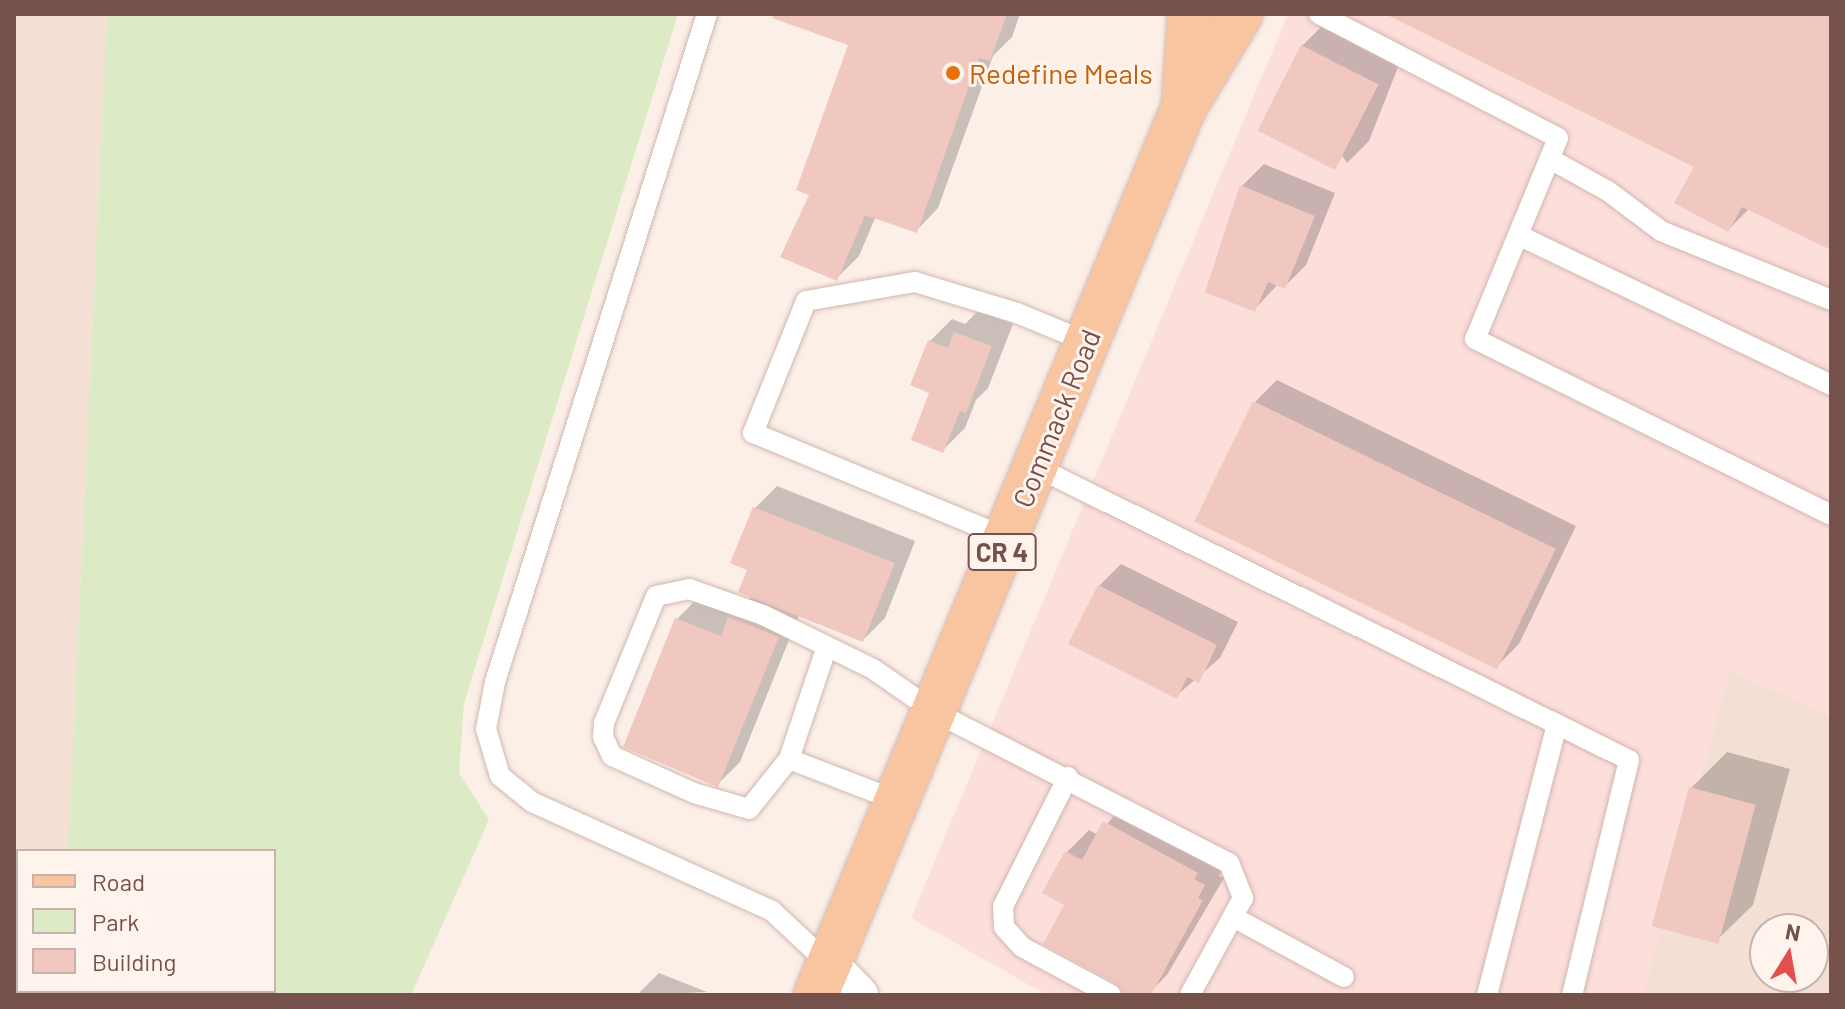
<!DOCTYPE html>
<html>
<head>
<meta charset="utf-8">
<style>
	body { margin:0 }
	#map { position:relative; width:1845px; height:1009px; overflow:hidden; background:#fcefe7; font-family:Barlow,sans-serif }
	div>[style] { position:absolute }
	.residential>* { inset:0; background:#f4dfd5 }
	.commercial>* { inset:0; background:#fcdedb }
	.green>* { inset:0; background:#dceac5 }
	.shadow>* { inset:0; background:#0003 }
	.building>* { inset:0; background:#f1c8bf; transform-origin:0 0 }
	.roads { filter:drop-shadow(0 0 2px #d0b7af) drop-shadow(0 0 2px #d0b7af) }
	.service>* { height:20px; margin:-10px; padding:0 10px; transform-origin:10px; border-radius:10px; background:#fff }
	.minor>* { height:38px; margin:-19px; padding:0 19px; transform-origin:19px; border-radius:19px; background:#fff }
	.primary>* { height:44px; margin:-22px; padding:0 22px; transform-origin:22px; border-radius:22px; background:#f9c5a1 }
	.dots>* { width:22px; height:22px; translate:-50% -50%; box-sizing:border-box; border:4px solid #fff4ed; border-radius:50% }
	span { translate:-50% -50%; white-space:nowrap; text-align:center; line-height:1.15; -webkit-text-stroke:6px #fff4ed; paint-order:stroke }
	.shield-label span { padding:2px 6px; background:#fff4ed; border:2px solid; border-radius:6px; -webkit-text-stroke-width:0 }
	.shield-label { font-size:26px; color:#76514b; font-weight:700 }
	.food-label { font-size:28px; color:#c56008 }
	.left { translate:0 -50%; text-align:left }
	.street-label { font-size:28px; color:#76514b }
	.frame { position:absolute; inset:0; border:16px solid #76514b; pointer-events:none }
	.legend { position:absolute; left:16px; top:849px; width:260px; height:144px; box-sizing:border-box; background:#fff4ed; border:2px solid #c8b3ac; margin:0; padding:10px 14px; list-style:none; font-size:24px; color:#76514b }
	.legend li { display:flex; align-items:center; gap:16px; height:40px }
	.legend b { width:40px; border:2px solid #c8b3ac }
	.north { position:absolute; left:1749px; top:913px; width:80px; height:80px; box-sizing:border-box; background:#fff4ed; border:2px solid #c8b3ac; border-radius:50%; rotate:11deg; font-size:22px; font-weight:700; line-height:32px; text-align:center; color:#76514b }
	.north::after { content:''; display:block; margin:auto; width:28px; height:36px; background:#e44f4e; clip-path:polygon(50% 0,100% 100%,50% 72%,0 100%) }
</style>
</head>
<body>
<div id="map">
	<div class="residential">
		<i style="clip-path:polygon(14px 14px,107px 14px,68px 851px,18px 851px,18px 991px,61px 995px,14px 995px)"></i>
		<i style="clip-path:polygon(evenodd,1730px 670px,1831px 717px,1831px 995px,1643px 995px,1730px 670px,1765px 929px,1813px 929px,1813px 977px,1765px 977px,1765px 929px)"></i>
	</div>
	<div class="commercial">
		<i style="clip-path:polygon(1288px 14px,1831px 14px,1831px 717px,1730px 671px,1643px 995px,1047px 995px,911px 918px)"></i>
	</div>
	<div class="green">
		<i style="clip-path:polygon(107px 14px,678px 14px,464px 703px,459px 773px,489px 820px,411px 995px,61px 995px,274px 991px,274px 851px,68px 851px)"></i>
	</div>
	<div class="shadow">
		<i style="clip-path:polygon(829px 14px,1020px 14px,1012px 37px,993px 56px,938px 208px,916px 231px,876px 216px,859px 256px,836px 279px,812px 194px,851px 44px)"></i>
		<i style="clip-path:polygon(1390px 14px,1831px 14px,1831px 248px,1749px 209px,1728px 230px,1696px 166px)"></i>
		<i style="clip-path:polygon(1324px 24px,1400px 62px,1369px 141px,1347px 163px,1290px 76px,1302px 46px)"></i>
		<i style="clip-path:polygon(1264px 164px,1335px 193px,1306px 265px,1284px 287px,1278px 284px,1254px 310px,1207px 291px,1242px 186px)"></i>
		<i style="clip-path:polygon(978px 311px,1013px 324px,988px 388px,976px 400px,965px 428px,943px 450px,931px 392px,930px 341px,952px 319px,965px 324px)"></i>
		<i style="clip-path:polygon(1277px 380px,1576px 526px,1519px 644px,1497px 666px,1255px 402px)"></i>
		<i style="clip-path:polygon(777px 486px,915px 541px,885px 618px,863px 640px,799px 615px,740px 762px,718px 784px,626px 746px,677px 619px,699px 597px,736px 612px,752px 596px,755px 508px)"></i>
		<i style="clip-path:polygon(1121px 564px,1238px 622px,1220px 658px,1176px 696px,1099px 586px)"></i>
		<i style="clip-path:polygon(1727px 752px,1790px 769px,1753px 905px,1717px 940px,1691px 788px)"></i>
		<i style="clip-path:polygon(1127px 800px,1226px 863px,1219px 876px,1224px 878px,1167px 975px,1147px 995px,1124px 995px,1067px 904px,1067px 852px,1089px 830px,1098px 835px)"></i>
		<i style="clip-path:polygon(659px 973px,707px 992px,637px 995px)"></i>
	</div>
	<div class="building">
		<i style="clip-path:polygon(773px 14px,1007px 14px,990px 61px,979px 58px,917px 233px,865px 215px,837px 281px,780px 257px,809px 195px,796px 190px,848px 45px,772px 18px)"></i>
		<i style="clip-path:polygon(1385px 14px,1831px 14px,1831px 250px,1742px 207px,1728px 232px,1674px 203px,1694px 167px)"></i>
		<i style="left:1301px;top:45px;width:87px;height:96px;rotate:27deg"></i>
		<i style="clip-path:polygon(1240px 185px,1315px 216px,1285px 289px,1268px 282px,1255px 312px,1205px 292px)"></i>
		<i style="clip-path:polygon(954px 332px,992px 346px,966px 413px,960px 411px,943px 453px,911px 440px,929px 393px,910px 385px,928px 340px,948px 348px)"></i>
		<i style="left:1253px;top:401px;width:337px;height:134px;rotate:26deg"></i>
		<i style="clip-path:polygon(753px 507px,895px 563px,863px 642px,738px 592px,747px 570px,730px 563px)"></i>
		<i style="clip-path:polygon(1098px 585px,1217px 645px,1199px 683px,1187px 677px,1177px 699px,1068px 644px)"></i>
		<i style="clip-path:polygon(728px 617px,779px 637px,718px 787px,623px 747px,675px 618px,721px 636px)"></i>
		<i style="left:1689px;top:787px;width:69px;height:144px;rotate:15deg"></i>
		<i style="clip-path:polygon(1103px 821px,1198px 873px,1194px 879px,1205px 885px,1198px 898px,1203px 900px,1151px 995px,1124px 995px,1117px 984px,1043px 944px,1064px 905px,1042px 893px,1065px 851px,1082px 860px)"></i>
	</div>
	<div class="roads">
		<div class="service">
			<i style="left:707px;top:14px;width:701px;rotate:107.61deg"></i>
			<i style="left:495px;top:682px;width:48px;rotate:100.8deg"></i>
			<i style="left:486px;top:729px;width:49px;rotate:73.4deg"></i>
			<i style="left:500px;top:776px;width:41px;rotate:39.1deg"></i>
			<i style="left:532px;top:802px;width:264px;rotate:24.4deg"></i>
			<i style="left:772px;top:911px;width:79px;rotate:43deg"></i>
			<i style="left:1319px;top:14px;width:269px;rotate:27.4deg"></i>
			<i style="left:1558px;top:138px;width:217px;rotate:112.4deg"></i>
			<i style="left:1475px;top:339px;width:397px;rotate:26.3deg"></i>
			<i style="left:1550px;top:159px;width:66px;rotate:28.9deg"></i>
			<i style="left:1608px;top:191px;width:66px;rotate:37deg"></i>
			<i style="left:1661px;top:231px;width:183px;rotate:22.1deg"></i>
			<i style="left:1520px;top:236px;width:345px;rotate:25.6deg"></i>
			<i style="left:1036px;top:467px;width:661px;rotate:26.29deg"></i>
			<i style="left:1629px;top:760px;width:242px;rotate:103.6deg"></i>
			<i style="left:1007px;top:538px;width:275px;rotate:-157.5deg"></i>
			<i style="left:753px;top:433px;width:142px;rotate:-68.1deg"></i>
			<i style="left:806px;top:301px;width:111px;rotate:-9.9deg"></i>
			<i style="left:915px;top:282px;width:107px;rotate:16.9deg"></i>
			<i style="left:1017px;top:313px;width:76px;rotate:22.5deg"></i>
			<i style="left:826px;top:649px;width:116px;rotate:108.6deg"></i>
			<i style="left:789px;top:759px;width:64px;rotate:128.7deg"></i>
			<i style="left:749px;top:809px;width:57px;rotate:-163.8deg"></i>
			<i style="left:694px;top:793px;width:90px;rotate:-155.7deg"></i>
			<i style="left:612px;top:756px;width:21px;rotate:-115deg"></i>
			<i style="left:603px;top:737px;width:14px;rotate:-86deg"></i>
			<i style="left:604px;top:723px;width:137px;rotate:-67.7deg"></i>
			<i style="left:656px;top:596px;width:34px;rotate:-12deg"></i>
			<i style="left:689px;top:589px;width:78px;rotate:19.4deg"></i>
			<i style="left:763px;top:615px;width:123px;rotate:26.1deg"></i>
			<i style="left:873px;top:669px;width:75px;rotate:34.7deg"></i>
			<i style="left:935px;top:712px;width:331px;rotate:27.2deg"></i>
			<i style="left:1229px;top:863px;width:38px;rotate:68deg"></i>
			<i style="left:1243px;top:898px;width:111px;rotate:118.7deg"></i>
			<i style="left:789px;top:759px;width:117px;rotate:21.1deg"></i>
			<i style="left:1068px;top:777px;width:144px;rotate:116.7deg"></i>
			<i style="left:1003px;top:906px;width:21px;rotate:87deg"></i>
			<i style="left:1004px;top:927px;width:27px;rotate:48deg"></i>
			<i style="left:1022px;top:947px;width:101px;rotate:28.3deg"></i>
			<i style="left:1233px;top:917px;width:126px;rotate:28.4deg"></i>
			<i style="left:1487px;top:995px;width:280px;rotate:-75.5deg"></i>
		</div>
		<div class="minor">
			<i style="left:830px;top:965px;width:42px;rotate:46deg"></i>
		</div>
		<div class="primary">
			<i style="left:1184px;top:107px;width:93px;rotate:-86.3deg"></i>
			<i style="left:816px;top:995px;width:961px;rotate:-67.49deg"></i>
			<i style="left:1184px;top:107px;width:109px;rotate:-58.9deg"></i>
		</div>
	</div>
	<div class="dots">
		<i style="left:953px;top:73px;background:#e8710a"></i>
	</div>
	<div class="shield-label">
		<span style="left:1002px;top:552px">CR 4</span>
	</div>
	<div class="food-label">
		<span class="left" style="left:969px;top:73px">Redefine Meals</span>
	</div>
	<div class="street-label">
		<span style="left:1056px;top:418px;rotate:-68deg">Commack Road</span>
	</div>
	<div class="frame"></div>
	<ul class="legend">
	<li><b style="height:10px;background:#f9c5a1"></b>Road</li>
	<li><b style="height:22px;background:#dceac5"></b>Park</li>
	<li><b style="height:22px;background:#f1c8bf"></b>Building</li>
	</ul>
	<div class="north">N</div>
</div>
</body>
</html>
